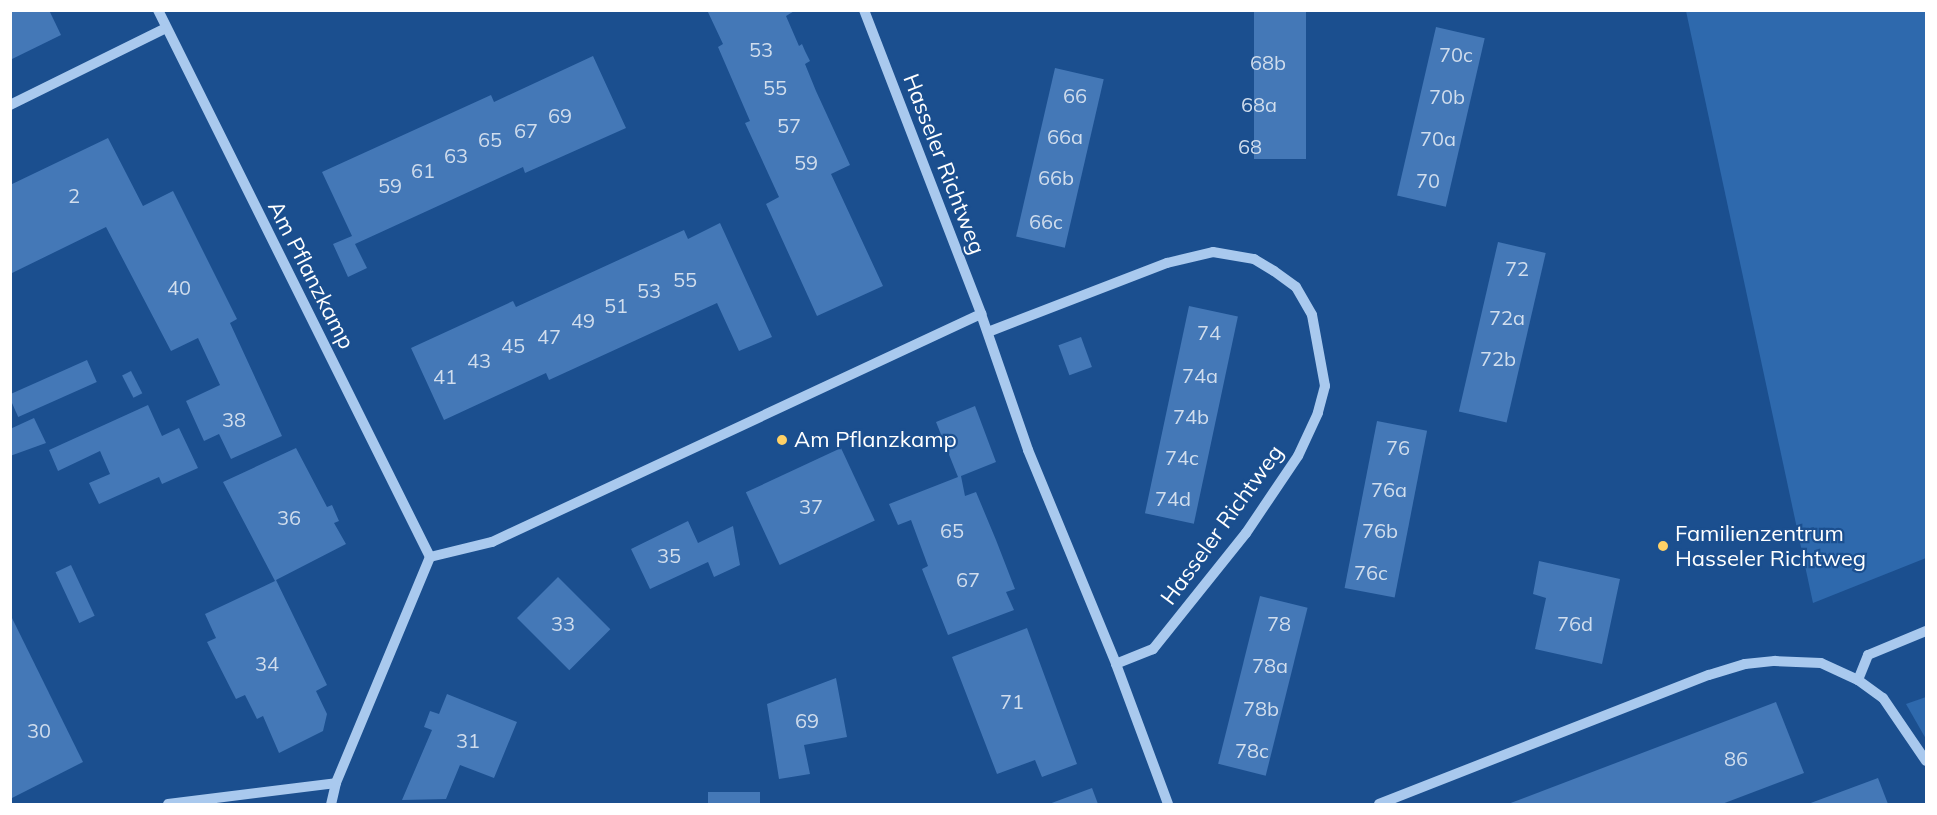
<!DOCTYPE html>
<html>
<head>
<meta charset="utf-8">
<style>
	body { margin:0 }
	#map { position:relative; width:1937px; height:815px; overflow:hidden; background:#1b4f8f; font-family:Mulish,sans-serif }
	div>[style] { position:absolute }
	.green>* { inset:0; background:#2e69ad }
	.building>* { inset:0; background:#4478b7; transform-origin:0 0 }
	.minor>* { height:10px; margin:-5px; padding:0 5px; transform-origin:5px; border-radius:5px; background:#a9c9ee }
	.dots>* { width:16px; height:16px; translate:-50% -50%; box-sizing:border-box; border:3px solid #1b4f8f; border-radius:50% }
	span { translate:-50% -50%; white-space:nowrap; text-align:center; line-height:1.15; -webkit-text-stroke:4.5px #1b4f8f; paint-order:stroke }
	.number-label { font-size:20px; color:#d0dded }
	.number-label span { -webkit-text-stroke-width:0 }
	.street-label { font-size:22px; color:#fff }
	.poi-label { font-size:22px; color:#fff }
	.left { translate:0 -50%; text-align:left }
	.frame { position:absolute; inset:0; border:12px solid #fff; pointer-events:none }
</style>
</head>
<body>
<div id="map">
	<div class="green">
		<i style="clip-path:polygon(1686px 11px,1926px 11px,1926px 558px,1813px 603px)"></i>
		<i style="clip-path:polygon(1926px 697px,1926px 739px,1906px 704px)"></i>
	</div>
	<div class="building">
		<i style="clip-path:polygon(10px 10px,49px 10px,61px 35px,10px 60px)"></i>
		<i style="clip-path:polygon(707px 10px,796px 10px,786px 16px,799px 46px,802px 44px,805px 51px,810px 61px,805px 64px,816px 91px,850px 165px,831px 174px,883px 286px,817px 316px,766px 204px,779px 197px,745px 123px,750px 121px,718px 47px,723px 44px)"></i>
		<i style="left:1254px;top:10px;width:52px;height:149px"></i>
		<i style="left:1436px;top:27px;width:50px;height:173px;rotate:13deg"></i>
		<i style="clip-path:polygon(593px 56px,626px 128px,525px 173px,523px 167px,355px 244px,367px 268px,348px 277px,333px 244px,352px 236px,322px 172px,491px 95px,494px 102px)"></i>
		<i style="left:1055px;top:68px;width:50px;height:173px;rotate:13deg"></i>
		<i style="clip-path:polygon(108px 138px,143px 206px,173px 191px,237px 319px,230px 323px,282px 436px,231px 459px,219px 434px,204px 441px,186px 401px,220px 385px,198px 338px,171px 351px,106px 227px,10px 274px,10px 185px)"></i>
		<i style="clip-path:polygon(720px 223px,772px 337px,739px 351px,717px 303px,549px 380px,546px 373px,444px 420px,411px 348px,513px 301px,516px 307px,684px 230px,688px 239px)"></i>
		<i style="left:1498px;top:242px;width:49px;height:174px;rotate:13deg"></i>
		<i style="left:1189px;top:306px;width:50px;height:212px;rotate:12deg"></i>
		<i style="left:1081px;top:337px;width:32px;height:24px;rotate:70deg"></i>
		<i style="left:87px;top:360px;width:24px;height:86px;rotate:66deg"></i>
		<i style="left:131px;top:371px;width:25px;height:10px;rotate:63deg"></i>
		<i style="clip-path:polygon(148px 405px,162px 436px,179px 428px,198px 468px,162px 484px,159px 477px,99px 504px,89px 483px,110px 474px,100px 451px,58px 471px,49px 450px)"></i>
		<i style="clip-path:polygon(975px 406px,996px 462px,961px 476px,965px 496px,976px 492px,996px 540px,1015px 589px,1006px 592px,1014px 610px,948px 635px,922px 569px,928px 566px,911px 520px,898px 525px,889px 504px,958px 477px,936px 422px)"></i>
		<i style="clip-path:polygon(34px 418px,46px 443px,10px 456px,10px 429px)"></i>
		<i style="left:1377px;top:421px;width:51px;height:170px;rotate:11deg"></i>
		<i style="clip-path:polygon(296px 448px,327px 507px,332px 505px,339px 521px,334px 523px,346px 544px,276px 580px,327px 685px,316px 691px,327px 714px,323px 731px,279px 753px,263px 716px,257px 719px,245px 695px,236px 699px,207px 642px,216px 638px,205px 614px,275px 581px,223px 482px)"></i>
		<i style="left:841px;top:448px;width:80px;height:105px;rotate:65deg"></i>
		<i style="clip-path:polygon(688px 521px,698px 543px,733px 526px,740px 565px,714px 577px,708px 562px,650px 589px,631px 549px)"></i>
		<i style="clip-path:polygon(1539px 561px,1620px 579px,1602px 664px,1535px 649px,1546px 598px,1533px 594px)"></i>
		<i style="left:71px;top:565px;width:56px;height:17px;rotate:65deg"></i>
		<i style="left:558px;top:577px;width:74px;height:58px;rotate:45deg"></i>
		<i style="left:1260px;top:596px;width:49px;height:173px;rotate:14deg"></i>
		<i style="clip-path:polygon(10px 614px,83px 762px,10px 799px)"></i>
		<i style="clip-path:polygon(1027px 628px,1077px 764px,1042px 777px,1035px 760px,997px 774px,952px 657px)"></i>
		<i style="clip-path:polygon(836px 678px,847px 737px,804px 745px,810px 774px,779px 779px,767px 704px)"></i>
		<i style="clip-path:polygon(447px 694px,517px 722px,494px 778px,460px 765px,446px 799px,402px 800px,432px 730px,424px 727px,430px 711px,439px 714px)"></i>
		<i style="clip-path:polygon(1776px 702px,1804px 773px,1722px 804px,1508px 804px)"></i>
		<i style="clip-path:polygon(1878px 778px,1888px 804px,1808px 804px)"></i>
		<i style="clip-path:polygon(1092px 788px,1098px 804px,1049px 804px)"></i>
		<i style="left:760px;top:792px;width:11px;height:52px;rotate:90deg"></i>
	</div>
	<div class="minor">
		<i style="left:158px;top:10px;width:611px;rotate:63.56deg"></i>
		<i style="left:430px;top:557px;width:245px;rotate:112.6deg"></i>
		<i style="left:336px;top:783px;width:22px;rotate:103deg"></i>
		<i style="left:864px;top:10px;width:326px;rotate:68.9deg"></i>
		<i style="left:981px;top:314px;width:144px;rotate:70.9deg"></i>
		<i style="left:1028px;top:450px;width:231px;rotate:67.6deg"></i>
		<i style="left:1116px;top:664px;width:149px;rotate:69.6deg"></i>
		<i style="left:10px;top:105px;width:174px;rotate:-26.3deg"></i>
		<i style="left:988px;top:332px;width:192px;rotate:-21.1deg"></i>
		<i style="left:1167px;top:263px;width:47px;rotate:-13.4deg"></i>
		<i style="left:1213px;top:252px;width:42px;rotate:9.7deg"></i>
		<i style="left:1254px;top:259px;width:23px;rotate:31deg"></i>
		<i style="left:1274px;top:271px;width:27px;rotate:36deg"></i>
		<i style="left:1296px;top:287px;width:32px;rotate:60deg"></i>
		<i style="left:1312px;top:315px;width:72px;rotate:79.6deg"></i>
		<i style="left:1325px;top:386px;width:28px;rotate:105deg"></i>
		<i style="left:1318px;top:413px;width:47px;rotate:114.9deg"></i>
		<i style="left:1298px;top:456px;width:93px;rotate:124deg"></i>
		<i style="left:1246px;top:533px;width:149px;rotate:128.7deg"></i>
		<i style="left:1153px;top:649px;width:40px;rotate:158deg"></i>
		<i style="left:430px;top:557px;width:64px;rotate:-13.6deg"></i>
		<i style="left:492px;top:542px;width:540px;rotate:-25deg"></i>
		<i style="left:1858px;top:680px;width:27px;rotate:-68deg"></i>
		<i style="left:1868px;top:655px;width:63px;rotate:-22.5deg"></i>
		<i style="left:168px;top:804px;width:169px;rotate:-7.1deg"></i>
		<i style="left:1379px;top:804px;width:354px;rotate:-21.4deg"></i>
		<i style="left:1709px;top:675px;width:38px;rotate:-17deg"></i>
		<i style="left:1745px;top:664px;width:30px;rotate:-6deg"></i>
		<i style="left:1775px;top:661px;width:46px;rotate:2.5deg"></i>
		<i style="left:1821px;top:663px;width:41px;rotate:24.7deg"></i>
		<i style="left:1858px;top:680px;width:31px;rotate:36deg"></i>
		<i style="left:1883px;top:698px;width:76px;rotate:55.7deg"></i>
	</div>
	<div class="dots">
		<i style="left:782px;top:440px;background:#ffd166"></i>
		<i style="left:1663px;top:546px;background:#ffd166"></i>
	</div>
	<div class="number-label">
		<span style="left:761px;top:49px">53</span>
		<span style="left:1456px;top:54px">70c</span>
		<span style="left:1268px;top:62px">68b</span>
		<span style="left:775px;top:87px">55</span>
		<span style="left:1075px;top:95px">66</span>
		<span style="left:1447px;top:96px">70b</span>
		<span style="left:1259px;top:104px">68a</span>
		<span style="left:560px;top:115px">69</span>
		<span style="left:789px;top:125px">57</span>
		<span style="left:526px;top:130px">67</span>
		<span style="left:1065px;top:136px">66a</span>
		<span style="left:1438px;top:138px">70a</span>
		<span style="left:490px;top:139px">65</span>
		<span style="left:1250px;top:146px">68</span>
		<span style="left:456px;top:155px">63</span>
		<span style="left:806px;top:162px">59</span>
		<span style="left:423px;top:170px">61</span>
		<span style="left:1056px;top:177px">66b</span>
		<span style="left:1428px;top:180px">70</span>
		<span style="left:390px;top:185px">59</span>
		<span style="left:74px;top:195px">2</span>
		<span style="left:1046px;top:221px">66c</span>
		<span style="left:1517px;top:268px">72</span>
		<span style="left:685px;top:279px">55</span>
		<span style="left:179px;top:287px">40</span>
		<span style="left:649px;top:290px">53</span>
		<span style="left:616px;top:305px">51</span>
		<span style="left:1507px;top:317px">72a</span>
		<span style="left:583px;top:320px">49</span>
		<span style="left:1209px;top:332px">74</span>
		<span style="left:549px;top:336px">47</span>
		<span style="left:513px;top:345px">45</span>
		<span style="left:1498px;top:358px">72b</span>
		<span style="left:479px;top:360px">43</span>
		<span style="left:1200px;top:375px">74a</span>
		<span style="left:445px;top:376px">41</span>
		<span style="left:1191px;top:416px">74b</span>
		<span style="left:234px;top:419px">38</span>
		<span style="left:1398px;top:447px">76</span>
		<span style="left:1182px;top:457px">74c</span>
		<span style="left:1389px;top:489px">76a</span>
		<span style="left:1173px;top:498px">74d</span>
		<span style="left:811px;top:506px">37</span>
		<span style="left:289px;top:517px">36</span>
		<span style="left:952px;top:530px">65</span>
		<span style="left:1380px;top:530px">76b</span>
		<span style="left:669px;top:555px">35</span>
		<span style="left:1371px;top:572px">76c</span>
		<span style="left:968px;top:579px">67</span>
		<span style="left:563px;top:623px">33</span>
		<span style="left:1279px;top:623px">78</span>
		<span style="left:1575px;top:623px">76d</span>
		<span style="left:267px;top:663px">34</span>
		<span style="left:1270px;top:665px">78a</span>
		<span style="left:1012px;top:701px">71</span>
		<span style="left:1261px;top:708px">78b</span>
		<span style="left:807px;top:720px">69</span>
		<span style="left:39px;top:730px">30</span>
		<span style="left:468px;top:740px">31</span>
		<span style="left:1252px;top:750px">78c</span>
		<span style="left:1736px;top:758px">86</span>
	</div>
	<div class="street-label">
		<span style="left:944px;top:164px;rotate:69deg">Hasseler Richtweg</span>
		<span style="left:311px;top:275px;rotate:63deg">Am Pflanzkamp</span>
		<span style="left:1222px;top:525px;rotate:-54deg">Hasseler Richtweg</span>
	</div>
	<div class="poi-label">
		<span class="left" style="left:794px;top:440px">Am Pflanzkamp</span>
		<span class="left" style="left:1675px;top:546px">Familienzentrum<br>Hasseler Richtweg</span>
	</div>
	<div class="frame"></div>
</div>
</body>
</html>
